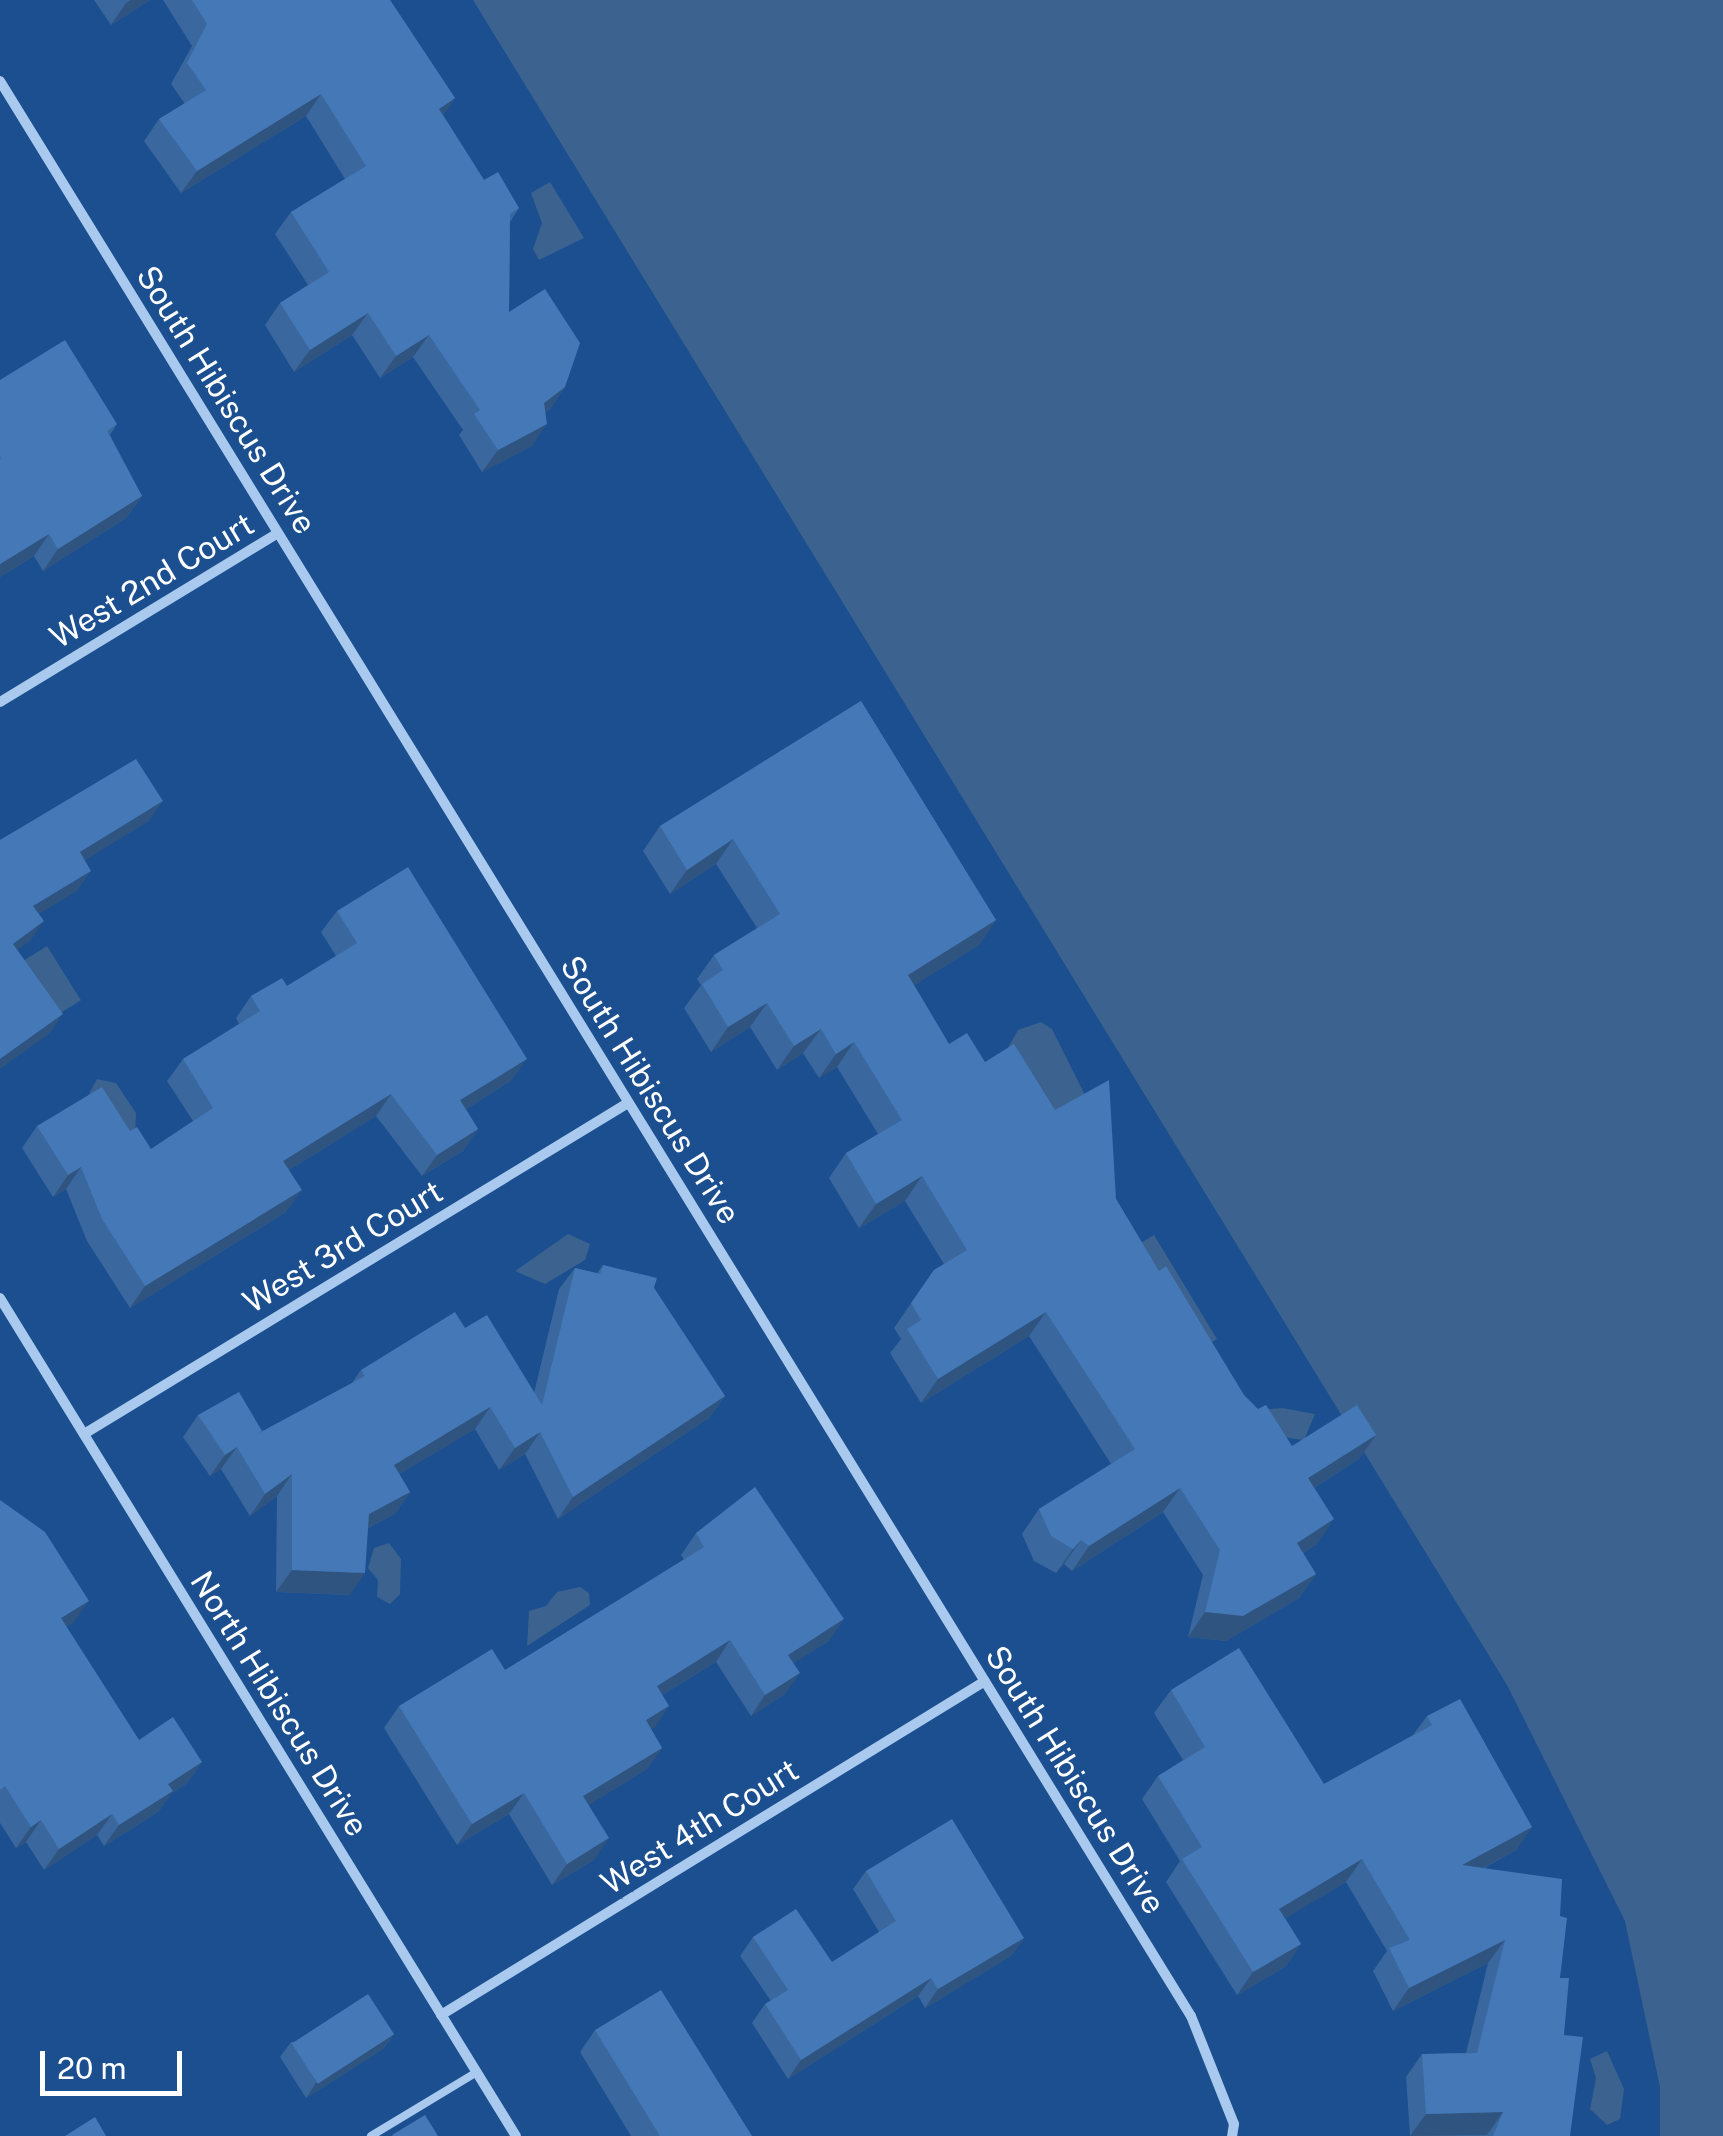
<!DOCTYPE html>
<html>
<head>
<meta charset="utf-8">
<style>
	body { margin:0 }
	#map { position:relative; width:1723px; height:2136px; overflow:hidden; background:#1b4f8f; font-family:"Public Sans",sans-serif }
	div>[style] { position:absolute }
	.water>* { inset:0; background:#3c6290; transform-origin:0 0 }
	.service>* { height:8px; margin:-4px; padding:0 4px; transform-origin:4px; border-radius:4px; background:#a9c9ee }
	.minor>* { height:10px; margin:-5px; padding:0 5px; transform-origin:5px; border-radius:5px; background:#a9c9ee }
	.wall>* { inset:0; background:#3a679d }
	.shaded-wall>* { inset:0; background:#305480 }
	.building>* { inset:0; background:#4478b7; transform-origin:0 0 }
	span { translate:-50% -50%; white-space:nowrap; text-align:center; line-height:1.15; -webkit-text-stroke:8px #1b4f8f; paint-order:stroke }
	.street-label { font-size:32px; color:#fff }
	.scale { position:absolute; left:40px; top:2051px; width:142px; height:45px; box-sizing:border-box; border:5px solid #fff; border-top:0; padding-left:12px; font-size:30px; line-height:35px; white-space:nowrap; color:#fff; -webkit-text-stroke:8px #1b4f8f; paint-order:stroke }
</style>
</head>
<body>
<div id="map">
	<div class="water">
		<i style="clip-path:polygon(473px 0,1723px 0,1723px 2136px,1660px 2136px,1660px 2087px,1625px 1921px,1507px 1685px)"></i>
		<i style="clip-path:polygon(550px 182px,584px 238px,539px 260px,533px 249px,542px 223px,531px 193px)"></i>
		<i style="left:47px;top:946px;width:64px;height:37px;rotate:58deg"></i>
		<i style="clip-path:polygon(1041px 1022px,1052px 1029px,1086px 1097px,1054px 1118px,1005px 1053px,1018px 1030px)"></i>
		<i style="clip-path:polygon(97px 1079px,116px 1083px,136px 1113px,135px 1136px,88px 1096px)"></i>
		<i style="clip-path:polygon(568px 1234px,590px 1244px,585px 1260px,545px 1284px,515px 1271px)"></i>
		<i style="clip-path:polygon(1154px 1235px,1217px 1339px,1189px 1357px,1119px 1256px)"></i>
		<i style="clip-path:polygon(1282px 1408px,1315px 1414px,1304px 1440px,1282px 1437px,1258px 1410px)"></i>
		<i style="clip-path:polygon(389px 1543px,401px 1559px,400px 1594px,390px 1604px,377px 1597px,378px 1580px,368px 1568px,374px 1548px)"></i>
		<i style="clip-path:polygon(580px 1587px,589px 1593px,590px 1605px,527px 1646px,529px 1611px,546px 1606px,557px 1592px)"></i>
		<i style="clip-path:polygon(1607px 2051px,1624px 2089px,1620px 2119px,1607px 2125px,1590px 2109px,1596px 2078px,1590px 2059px)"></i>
	</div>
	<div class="service">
		<i style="left:371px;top:2136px;width:124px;rotate:-31.1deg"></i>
	</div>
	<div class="minor">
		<i style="left:0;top:81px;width:2272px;rotate:58.39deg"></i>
		<i style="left:1191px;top:2016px;width:116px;rotate:68.3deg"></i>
		<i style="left:1234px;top:2124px;width:12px;rotate:99deg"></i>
		<i style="left:0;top:702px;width:325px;rotate:-31.3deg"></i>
		<i style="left:0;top:1298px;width:984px;rotate:58.38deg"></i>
		<i style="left:84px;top:1434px;width:637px;rotate:-31.32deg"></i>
		<i style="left:441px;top:2015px;width:638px;rotate:-31.55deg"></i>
	</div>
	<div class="wall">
		<i style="clip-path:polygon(94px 0,150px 0,111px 25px)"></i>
		<i style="clip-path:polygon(163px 0,390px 0,455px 98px,443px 115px,484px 180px,519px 208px,510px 222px,509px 312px,565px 387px,550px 409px,546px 412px,532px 446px,482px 472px,459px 435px,463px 430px,413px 357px,380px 378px,352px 335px,294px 372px,265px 325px,280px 303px,308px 285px,275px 234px,291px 212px,345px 179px,306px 116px,181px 193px,144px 141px,159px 119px,185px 104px,171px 84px,192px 46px)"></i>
		<i style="clip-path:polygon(0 380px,117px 424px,110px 435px,142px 496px,126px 518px,43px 571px,34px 556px,0 577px)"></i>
		<i style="clip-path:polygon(861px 701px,996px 920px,979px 945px,914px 985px,949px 1044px,985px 1062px,1055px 1110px,1116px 1199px,1159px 1271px,1244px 1395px,1292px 1446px,1376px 1435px,1359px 1459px,1314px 1488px,1317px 1544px,1303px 1553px,1316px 1574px,1299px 1598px,1226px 1641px,1188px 1637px,1203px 1575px,1163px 1512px,1072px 1571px,1064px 1564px,1056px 1573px,1034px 1561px,1022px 1534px,1039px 1509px,1111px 1464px,1029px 1336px,921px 1403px,890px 1353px,901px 1339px,894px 1328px,934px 1270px,944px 1264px,905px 1201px,859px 1228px,829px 1178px,846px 1153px,878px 1134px,837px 1067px,819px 1078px,803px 1053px,777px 1070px,750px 1027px,711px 1052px,684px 1008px,701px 985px,697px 979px,714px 955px,757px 928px,716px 864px,670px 894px,643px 851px,660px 826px)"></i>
		<i style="clip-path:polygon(337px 911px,511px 1081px,466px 1109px,478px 1129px,463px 1151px,422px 1176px,376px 1116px,289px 1170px,286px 1212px,130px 1308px,87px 1241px,66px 1189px,53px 1197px,22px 1148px,37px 1126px,130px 1131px,151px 1149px,193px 1121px,167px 1081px,183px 1059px,239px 1024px,236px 1018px,251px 996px,287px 986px,336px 956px,321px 932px)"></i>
		<i style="clip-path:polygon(603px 1265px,654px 1288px,725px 1396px,709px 1418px,558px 1519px,525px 1454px,499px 1470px,475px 1429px,399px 1474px,410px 1492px,395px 1514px,368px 1528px,350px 1595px,276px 1592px,277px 1496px,250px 1516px,221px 1469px,210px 1476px,183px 1437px,198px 1415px,261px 1432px,352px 1383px,361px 1370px,465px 1328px,534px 1393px,559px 1289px,575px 1268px,597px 1273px)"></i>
		<i style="clip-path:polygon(0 1500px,74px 1622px,66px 1627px,139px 1740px,202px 1762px,187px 1783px,171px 1794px,158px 1812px,104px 1846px,97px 1835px,44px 1870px,26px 1842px,16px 1848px,0 1823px)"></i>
		<i style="clip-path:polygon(696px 1533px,829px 1641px,793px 1663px,785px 1694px,751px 1716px,716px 1662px,662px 1695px,655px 1727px,651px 1729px,662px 1748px,647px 1769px,588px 1805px,594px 1860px,552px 1885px,509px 1814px,457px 1845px,384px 1728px,399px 1706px,505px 1670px,684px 1560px,681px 1555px)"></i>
		<i style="clip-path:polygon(1171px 1690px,1324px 1784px,1413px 1735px,1427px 1716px,1532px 1827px,1516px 1850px,1484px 1868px,1560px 1916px,1560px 1978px,1570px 2136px,1410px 2136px,1406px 2077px,1422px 2054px,1466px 2053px,1488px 1963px,1393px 2011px,1373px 1971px,1387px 1951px,1346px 1882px,1285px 1918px,1301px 1944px,1285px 1967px,1237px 1995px,1166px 1882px,1180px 1861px,1142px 1799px,1158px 1776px,1183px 1760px,1154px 1713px)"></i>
		<i style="clip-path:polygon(866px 1871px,1024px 1938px,1011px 1956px,925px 2008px,918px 1996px,788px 2079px,752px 2023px,765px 2004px,771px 2001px,740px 1956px,753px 1937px,832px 1962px,879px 1932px,853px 1889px)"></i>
		<i style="clip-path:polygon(595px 2030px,752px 2136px,631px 2136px,580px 2052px)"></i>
		<i style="clip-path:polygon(394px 2034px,383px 2049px,306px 2098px,280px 2057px,291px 2042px)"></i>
	</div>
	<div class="shaded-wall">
		<i style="clip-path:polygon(131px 0,150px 0,111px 25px,126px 3px)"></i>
		<i style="clip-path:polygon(321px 94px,306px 116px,181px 193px,197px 171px)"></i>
		<i style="clip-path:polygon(455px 98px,440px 120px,439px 109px)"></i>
		<i style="clip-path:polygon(368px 313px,352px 335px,294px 372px,310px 350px)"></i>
		<i style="clip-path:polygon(429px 335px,413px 357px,380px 378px,396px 356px)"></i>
		<i style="clip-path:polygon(565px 387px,550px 409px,529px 424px,544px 403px)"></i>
		<i style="clip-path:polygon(547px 424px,532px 446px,482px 472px,498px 450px)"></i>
		<i style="clip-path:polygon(142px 496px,126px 518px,43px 571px,58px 549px)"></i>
		<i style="clip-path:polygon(49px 534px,34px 556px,0 577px,0 564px)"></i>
		<i style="clip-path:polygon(163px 801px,149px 821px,66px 872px,80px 852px)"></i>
		<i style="clip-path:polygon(733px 839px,716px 864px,670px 894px,687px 870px)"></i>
		<i style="clip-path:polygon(91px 871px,77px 891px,19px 926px,33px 906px)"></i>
		<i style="clip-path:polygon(996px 920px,979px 945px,891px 1000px,908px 975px)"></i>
		<i style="clip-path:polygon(44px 921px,30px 941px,0 963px,13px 944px)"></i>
		<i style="clip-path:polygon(767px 1003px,750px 1027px,711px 1052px,728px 1027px)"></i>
		<i style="clip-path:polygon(63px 1014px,49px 1034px,0 1069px,0 1059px)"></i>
		<i style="clip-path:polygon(821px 1029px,803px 1053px,777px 1070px,794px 1046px)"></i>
		<i style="clip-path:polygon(854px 1042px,837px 1067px,819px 1078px,836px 1054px)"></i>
		<i style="clip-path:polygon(527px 1059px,511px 1081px,445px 1122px,460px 1100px)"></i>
		<i style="clip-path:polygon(391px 1094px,376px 1116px,268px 1183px,283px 1161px)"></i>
		<i style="clip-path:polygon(478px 1129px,463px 1151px,422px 1176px,437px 1155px)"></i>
		<i style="clip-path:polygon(81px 1167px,66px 1189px,53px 1197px,68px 1175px)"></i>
		<i style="clip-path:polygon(922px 1176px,905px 1201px,859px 1228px,876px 1204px)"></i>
		<i style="clip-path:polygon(302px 1190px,286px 1212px,130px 1308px,145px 1286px)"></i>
		<i style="clip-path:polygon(1046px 1312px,1029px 1336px,921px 1403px,938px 1379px)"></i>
		<i style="clip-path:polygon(725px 1396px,709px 1418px,558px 1519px,573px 1497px)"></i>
		<i style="clip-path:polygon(490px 1407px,475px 1429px,378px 1487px,394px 1465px)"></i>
		<i style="clip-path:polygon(540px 1432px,525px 1454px,499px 1470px,515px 1448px)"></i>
		<i style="clip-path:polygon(1376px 1435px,1359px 1459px,1290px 1503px,1308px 1478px)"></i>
		<i style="clip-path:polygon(237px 1447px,221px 1469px,210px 1476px,225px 1455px)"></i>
		<i style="clip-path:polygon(292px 1474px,277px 1496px,250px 1516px,265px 1494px)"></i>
		<i style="clip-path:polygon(1180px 1488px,1163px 1512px,1072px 1571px,1089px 1546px)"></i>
		<i style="clip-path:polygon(410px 1492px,395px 1514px,354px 1535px,369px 1514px)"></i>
		<i style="clip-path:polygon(1334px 1519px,1317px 1544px,1280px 1567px,1297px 1543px)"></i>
		<i style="clip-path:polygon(1081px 1540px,1064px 1564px,1056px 1573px,1073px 1549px)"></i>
		<i style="clip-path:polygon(292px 1570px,365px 1573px,350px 1595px,276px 1592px)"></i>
		<i style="clip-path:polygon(1316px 1574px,1299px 1598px,1226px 1641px,1188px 1637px,1205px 1612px)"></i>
		<i style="clip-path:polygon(89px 1601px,74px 1622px,46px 1640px,61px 1618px)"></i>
		<i style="clip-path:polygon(844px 1619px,829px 1641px,773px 1676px,788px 1655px)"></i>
		<i style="clip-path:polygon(730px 1640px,716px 1662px,642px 1707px,657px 1686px)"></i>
		<i style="clip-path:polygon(800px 1673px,785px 1694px,751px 1716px,765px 1695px)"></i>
		<i style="clip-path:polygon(669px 1706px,655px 1727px,631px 1742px,646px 1720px)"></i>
		<i style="clip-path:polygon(662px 1748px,647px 1769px,568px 1818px,583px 1796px)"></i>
		<i style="clip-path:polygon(202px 1762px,187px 1783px,171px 1794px,158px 1812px,104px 1846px,119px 1825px,168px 1784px)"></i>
		<i style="clip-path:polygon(524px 1793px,509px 1814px,457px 1845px,472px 1824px)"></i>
		<i style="clip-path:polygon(112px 1814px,97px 1835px,44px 1870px,59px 1849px)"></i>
		<i style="clip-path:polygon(41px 1820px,26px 1842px,16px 1848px,31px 1827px)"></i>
		<i style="clip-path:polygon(1532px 1827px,1516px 1850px,1446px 1888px,1462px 1865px)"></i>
		<i style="clip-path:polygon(609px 1838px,594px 1860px,552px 1885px,567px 1864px)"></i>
		<i style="clip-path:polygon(1362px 1859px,1346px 1882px,1263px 1932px,1279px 1909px)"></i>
		<i style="clip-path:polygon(1024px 1938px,1011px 1956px,925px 2008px,938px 1989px)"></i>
		<i style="clip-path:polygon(1505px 1940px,1488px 1963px,1393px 2011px,1409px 1988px)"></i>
		<i style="clip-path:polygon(1301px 1944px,1285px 1967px,1237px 1995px,1253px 1972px)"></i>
		<i style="clip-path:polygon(931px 1978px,918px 1996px,788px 2079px,801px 2060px)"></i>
		<i style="clip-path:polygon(394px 2034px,383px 2049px,306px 2098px,316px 2083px)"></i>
		<i style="clip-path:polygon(1503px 2112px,1487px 2135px,1410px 2136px,1426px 2114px)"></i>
	</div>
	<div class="building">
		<i style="clip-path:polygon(192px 0,390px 0,455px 98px,439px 109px,484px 180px,498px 172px,519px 208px,510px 214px,509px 312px,545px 289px,580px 343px,565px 387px,544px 403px,547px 424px,498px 450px,474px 414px,480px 410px,429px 335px,396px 356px,368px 313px,310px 350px,280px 303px,329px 272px,291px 212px,366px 166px,321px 94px,197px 171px,159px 119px,206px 90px,187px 63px,207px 24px)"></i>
		<i style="clip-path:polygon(65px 340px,117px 424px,107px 431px,142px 496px,58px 549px,49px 534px,0 564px,0 459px,1px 459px,0 456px,0 380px)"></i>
		<i style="clip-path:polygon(861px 701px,996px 920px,908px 975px,949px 1044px,967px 1033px,985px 1062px,1014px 1044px,1055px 1110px,1109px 1080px,1116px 1199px,1159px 1271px,1166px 1266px,1244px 1395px,1258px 1409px,1266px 1405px,1292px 1446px,1357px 1405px,1376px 1435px,1308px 1478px,1334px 1519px,1297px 1543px,1316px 1574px,1243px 1616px,1205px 1612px,1220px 1550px,1180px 1488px,1089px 1546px,1081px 1540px,1073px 1549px,1051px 1536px,1039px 1509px,1135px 1449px,1046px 1312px,938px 1379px,907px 1329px,921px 1320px,911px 1303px,934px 1270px,967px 1250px,922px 1176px,876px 1204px,846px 1153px,902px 1120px,854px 1042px,836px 1054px,821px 1029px,794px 1046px,767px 1003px,728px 1027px,702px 984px,723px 970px,714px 955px,780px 914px,733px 839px,687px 870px,660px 826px)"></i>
		<i style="clip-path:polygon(136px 759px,163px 801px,80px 852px,91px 871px,33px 906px,44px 921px,13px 944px,63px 1014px,0 1059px,0 840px)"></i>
		<i style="clip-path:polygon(408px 867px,527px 1059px,460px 1100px,478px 1129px,437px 1155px,391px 1094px,283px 1161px,302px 1190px,145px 1286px,102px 1219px,81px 1167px,68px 1175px,37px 1126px,102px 1087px,130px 1131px,137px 1127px,151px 1149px,213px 1108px,183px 1059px,260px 1011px,251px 996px,282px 978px,287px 986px,357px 943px,337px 911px)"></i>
		<i style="clip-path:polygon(603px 1265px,657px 1278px,654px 1288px,725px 1396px,573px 1497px,540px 1432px,515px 1448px,490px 1407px,394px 1465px,410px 1492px,369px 1514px,365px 1573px,292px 1570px,292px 1474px,265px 1494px,237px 1447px,225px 1455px,198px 1415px,239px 1392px,262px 1431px,250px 1438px,365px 1376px,361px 1370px,455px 1312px,465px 1328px,487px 1315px,542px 1405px,575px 1268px,600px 1274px)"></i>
		<i style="clip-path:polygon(755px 1487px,844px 1619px,788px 1655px,800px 1673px,765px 1695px,730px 1640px,657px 1686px,669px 1706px,646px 1720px,662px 1748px,583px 1796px,609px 1838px,567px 1864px,524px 1793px,472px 1824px,399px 1706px,492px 1649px,505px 1670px,704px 1547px,696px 1533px)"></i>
		<i style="clip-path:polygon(0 1500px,45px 1532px,89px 1601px,61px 1618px,139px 1740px,173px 1717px,202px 1762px,168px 1784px,173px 1791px,119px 1825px,112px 1814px,59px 1849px,41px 1820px,31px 1827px,5px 1786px,0 1790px)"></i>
		<i style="clip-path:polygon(1239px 1648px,1324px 1784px,1432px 1725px,1427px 1716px,1460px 1699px,1532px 1827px,1462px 1865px,1562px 1879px,1560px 1916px,1567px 1918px,1560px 1978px,1569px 1978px,1564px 2035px,1583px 2037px,1570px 2136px,1493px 2136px,1503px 2112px,1426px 2114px,1422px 2054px,1477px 2053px,1505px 1940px,1409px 1988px,1389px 1948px,1410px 1940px,1362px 1859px,1279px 1909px,1301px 1944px,1253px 1972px,1182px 1859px,1202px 1847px,1158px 1776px,1205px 1747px,1171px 1690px)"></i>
		<i style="clip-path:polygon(952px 1819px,1024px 1938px,938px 1989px,931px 1978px,801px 2060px,765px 2004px,788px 1990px,753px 1937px,796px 1909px,832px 1962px,896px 1921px,866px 1871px)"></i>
		<i style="clip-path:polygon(661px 1990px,752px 2136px,660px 2136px,595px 2030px)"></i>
		<i style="left:368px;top:1994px;width:48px;height:91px;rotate:57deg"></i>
		<i style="clip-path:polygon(425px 2115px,438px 2136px,393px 2136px,392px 2135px)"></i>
		<i style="clip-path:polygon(95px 2117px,106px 2136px,65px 2136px)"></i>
	</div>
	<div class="street-label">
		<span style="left:226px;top:400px;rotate:58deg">South Hibiscus Drive</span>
		<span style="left:152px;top:581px;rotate:-31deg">West 2nd Court</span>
		<span style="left:650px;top:1090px;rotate:58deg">South Hibiscus Drive</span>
		<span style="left:343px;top:1247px;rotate:-31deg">West 3rd Court</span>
		<span style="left:279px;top:1704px;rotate:58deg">North Hibiscus Drive</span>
		<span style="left:1075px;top:1780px;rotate:58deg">South Hibiscus Drive</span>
		<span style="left:700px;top:1827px;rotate:-32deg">West 4th Court</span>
	</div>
	<div class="scale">20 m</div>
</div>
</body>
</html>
